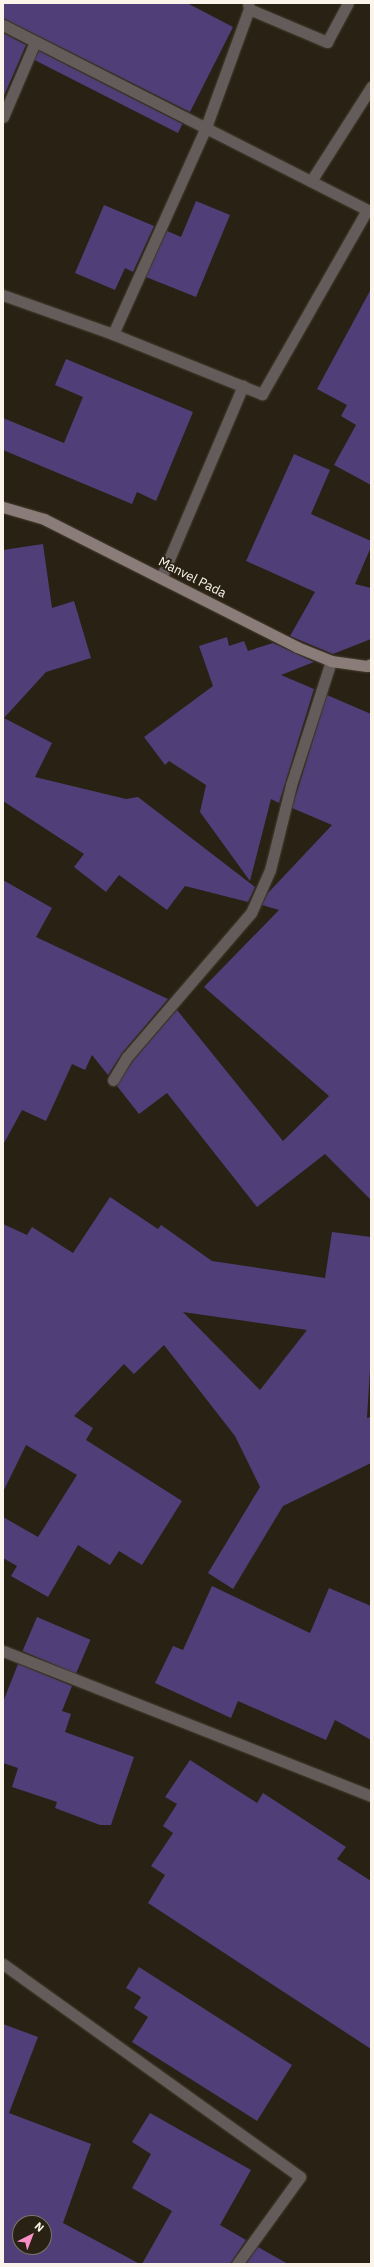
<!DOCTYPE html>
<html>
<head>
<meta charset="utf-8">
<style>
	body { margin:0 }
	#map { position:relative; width:374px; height:2267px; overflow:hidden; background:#292113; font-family:"IBM Plex Sans",sans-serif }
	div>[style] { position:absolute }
	.building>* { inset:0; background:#503e79; transform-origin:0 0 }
	.roads { filter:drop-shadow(0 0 1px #463f31) drop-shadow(0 0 1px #463f31) }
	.service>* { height:11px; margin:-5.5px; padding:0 5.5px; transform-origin:5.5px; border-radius:5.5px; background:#645c5a }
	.minor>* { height:11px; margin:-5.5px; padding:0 5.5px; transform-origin:5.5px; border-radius:5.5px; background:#645c5a }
	.secondary>* { height:11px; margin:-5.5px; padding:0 5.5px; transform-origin:5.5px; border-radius:5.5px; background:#8a7c79 }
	span { translate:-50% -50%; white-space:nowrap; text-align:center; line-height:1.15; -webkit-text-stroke:3.5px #292113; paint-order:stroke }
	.street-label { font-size:13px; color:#faf4eb }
	.frame { position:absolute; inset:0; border:4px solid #faf4eb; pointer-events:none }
	.north { position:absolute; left:12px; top:2215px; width:40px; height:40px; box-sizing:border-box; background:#292113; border:1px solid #7d7569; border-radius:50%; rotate:42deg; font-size:11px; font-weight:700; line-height:16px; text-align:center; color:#faf4eb }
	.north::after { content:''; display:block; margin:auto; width:14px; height:18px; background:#fa8fc7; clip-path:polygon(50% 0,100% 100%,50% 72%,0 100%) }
</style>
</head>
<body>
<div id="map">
	<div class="building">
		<i style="clip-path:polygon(3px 3px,187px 3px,233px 27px,190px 112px,3px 18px)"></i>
		<i style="clip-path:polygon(3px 33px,26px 45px,3px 98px)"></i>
		<i style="left:39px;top:51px;width:161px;height:10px;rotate:27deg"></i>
		<i style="clip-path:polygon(196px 201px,230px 215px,196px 297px,146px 277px,167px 231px,181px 237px)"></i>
		<i style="clip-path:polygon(104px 205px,154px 226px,133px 272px,125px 268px,115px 290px,75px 273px)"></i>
		<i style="clip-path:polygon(371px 289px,371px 485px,334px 465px,356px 425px,341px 416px,347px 405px,317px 389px)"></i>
		<i style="clip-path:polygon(66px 359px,193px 412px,156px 501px,137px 492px,132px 504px,3px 450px,3px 418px,64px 443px,83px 397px,55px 385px)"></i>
		<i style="clip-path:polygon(294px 454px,330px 470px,311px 514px,371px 541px,371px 547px,355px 584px,371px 588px,371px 639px,333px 654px,290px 636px,315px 592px,246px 561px)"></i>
		<i style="clip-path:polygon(43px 544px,52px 608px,74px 601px,91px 658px,46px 672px,4px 718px,52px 743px,35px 777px,126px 799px,138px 797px,255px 887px,248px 902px,185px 886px,167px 910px,119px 875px,106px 892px,74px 867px,84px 854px,3px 801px,3px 550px)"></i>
		<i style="clip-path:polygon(227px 637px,229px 646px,244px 641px,248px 651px,273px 643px,314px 662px,281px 675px,314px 689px,279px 803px,271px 799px,250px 881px,200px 812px,206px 785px,169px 761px,165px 765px,144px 737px,213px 686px,199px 646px)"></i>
		<i style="clip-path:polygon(327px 695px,371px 714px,371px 1200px,325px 1154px,257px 1207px,167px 1093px,139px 1114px,117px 1086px,133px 1061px,177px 1010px,283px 1141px,329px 1096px,204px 987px,279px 910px,262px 905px,268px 893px,332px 825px,292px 808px)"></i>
		<i style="clip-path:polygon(3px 880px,52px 908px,36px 937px,168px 999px,122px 1053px,108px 1075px,92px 1055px,85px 1070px,72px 1064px,46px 1121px,22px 1110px,3px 1145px)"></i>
		<i style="clip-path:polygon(evenodd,110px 1197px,158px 1229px,161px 1225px,212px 1261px,325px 1278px,332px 1232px,371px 1237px,371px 1353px,367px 1418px,371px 1417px,371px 1463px,283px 1506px,233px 1589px,208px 1573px,260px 1487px,235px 1436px,164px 1345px,134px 1374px,124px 1364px,74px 1416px,93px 1428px,86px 1440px,182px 1501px,142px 1565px,119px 1551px,110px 1565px,78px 1545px,48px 1597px,11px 1576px,17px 1566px,3px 1558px,3px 1517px,38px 1537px,77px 1475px,26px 1445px,3px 1492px,3px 1224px,27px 1235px,32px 1227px,73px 1253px,110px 1197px,183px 1312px,307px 1330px,260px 1390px,183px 1312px)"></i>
		<i style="clip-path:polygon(212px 1586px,310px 1633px,329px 1588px,371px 1606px,371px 1740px,335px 1720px,326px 1740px,238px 1701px,231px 1718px,155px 1683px,173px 1646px,183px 1650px)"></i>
		<i style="left:37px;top:1617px;width:58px;height:37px;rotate:23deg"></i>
		<i style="clip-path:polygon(18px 1664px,72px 1686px,62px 1711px,71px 1714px,65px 1732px,134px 1757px,111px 1825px,100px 1825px,55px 1808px,57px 1802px,12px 1787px,18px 1768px,3px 1763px,3px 1702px)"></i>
		<i style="clip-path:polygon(190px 1760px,257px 1803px,263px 1793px,346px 1847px,337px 1859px,371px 1881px,371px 2049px,148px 1903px,165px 1875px,151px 1866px,173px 1833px,163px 1826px,177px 1804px,165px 1797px)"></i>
		<i style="clip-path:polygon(139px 1967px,292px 2065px,257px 2121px,132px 2042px,148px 2017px,134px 2008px,141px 1997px,126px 1988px)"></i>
		<i style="clip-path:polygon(evenodd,3px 2024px,38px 2037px,9px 2113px,91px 2144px,63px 2223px,140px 2264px,3px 2264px,3px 2024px,20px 2223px,44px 2223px,44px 2247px,20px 2247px,20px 2223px)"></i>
		<i style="clip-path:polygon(150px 2113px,251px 2170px,220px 2225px,246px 2240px,230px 2264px,142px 2264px,172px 2211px,132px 2188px,151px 2154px,132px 2142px)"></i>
		<i style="clip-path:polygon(258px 2247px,288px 2264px,246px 2264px)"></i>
	</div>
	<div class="roads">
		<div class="service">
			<i style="left:249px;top:9px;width:85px;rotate:22.9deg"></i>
			<i style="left:327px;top:42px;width:44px;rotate:-61.7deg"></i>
			<i style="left:206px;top:127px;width:126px;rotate:-70deg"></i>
			<i style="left:249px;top:9px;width:6px;rotate:-99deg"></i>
		</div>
		<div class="minor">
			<i style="left:3px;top:25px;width:408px;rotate:26.9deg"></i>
			<i style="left:367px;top:210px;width:212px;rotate:119.7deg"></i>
			<i style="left:262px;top:394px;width:161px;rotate:-158.1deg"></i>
			<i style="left:113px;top:334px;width:117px;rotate:-160.5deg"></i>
			<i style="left:3px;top:117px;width:82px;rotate:-66.9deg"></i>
			<i style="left:311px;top:181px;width:112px;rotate:-57.4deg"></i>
			<i style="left:113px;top:334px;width:227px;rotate:-65.8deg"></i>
			<i style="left:161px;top:578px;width:209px;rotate:-66.9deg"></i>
			<i style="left:113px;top:1080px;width:27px;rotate:-59deg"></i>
			<i style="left:127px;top:1057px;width:190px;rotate:-49.3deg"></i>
			<i style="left:251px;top:913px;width:47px;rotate:-66.2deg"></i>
			<i style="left:270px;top:870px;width:88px;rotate:-76.1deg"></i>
			<i style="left:291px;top:785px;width:130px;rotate:-72.1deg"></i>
			<i style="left:3px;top:1651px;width:396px;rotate:21.5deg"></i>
			<i style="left:3px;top:1964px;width:365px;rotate:35.6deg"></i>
			<i style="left:300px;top:2177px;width:107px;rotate:125.9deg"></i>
		</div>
		<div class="secondary">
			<i style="left:3px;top:507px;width:43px;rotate:16.3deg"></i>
			<i style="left:44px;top:519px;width:284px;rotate:26.8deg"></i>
			<i style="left:297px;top:647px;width:37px;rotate:22deg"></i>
			<i style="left:331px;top:661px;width:36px;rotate:8deg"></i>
			<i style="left:367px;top:666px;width:4px;rotate:-27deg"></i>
		</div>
	</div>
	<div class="street-label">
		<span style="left:192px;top:578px;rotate:27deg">Manvel Pada</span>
	</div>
	<div class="frame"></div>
	<div class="north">N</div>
</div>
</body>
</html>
